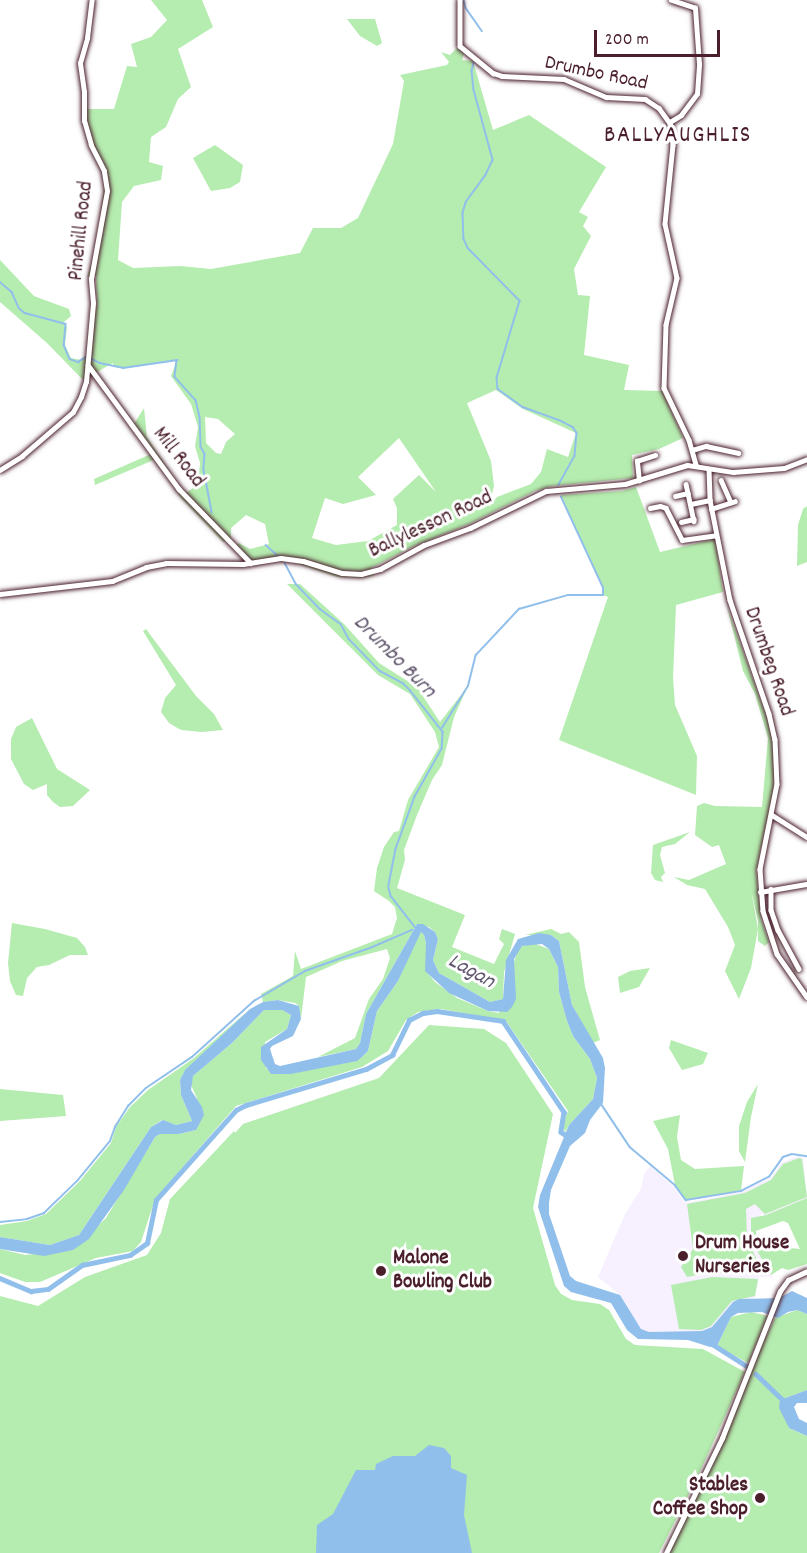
<!DOCTYPE html>
<html>
<head>
<meta charset="utf-8">
<style>
	body { margin:0 }
	#map { position:relative; width:807px; height:1553px; overflow:hidden; background:#fff; font-family:Dekko,sans-serif }
	div>[style] { position:absolute }
	.built>* { inset:0; background:#f6f0ff }
	.green>* { inset:0; background:#b5ecaf }
	.water>* { inset:0; background:#91bfeb }
	.stream>* { height:1.5px; margin:-0.75px; padding:0 0.75px; transform-origin:0.75px; border-radius:0.75px; background:#91bfeb }
	.canal>* { height:4.5px; margin:-2.25px; padding:0 2.25px; transform-origin:2.25px; border-radius:2.25px; background:#91bfeb }
	.roads { filter:drop-shadow(0 0 2px #4a1f2b) drop-shadow(0 0 2px #4a1f2b) }
	.minor>* { height:4.5px; margin:-2.25px; padding:0 2.25px; transform-origin:2.25px; border-radius:2.25px; background:#fff }
	.major>* { height:5px; margin:-2.5px; padding:0 2.5px; transform-origin:2.5px; border-radius:2.5px; background:#fff }
	.dots>* { width:16px; height:16px; translate:-50% -50%; box-sizing:border-box; border:3px solid #fff; border-radius:50% }
	span { translate:-50% -50%; white-space:nowrap; text-align:center; line-height:1.15; -webkit-text-stroke:6px #fff; paint-order:stroke }
	.street-label { font-size:21px; color:#4a1f2b }
	.poi-label { font-size:21px; color:#4a1f2b; font-weight:700 }
	.left { translate:0 -50%; text-align:left }
	.right { translate:-100% -50%; text-align:right }
	.water-label { font-size:22px; color:#63576e; font-style:italic }
	.quarter-label { font-size:24px; color:#4a1f2b; letter-spacing:1.5px }
	.scale { position:absolute; left:594px; top:30px; width:126px; height:27px; box-sizing:border-box; border:3px solid #4a1f2b; border-top:0; padding-left:8px; font-size:18px; line-height:21px; white-space:nowrap; color:#4a1f2b; -webkit-text-stroke:4px #fff; paint-order:stroke }
</style>
</head>
<body>
<div id="map">
	<div class="built">
		<i style="clip-path:polygon(799px 1156px,803px 1158px,807px 1198px,766px 1215px,761px 1214px,751px 1240px,773px 1277px,759px 1277px,755px 1298px,733px 1302px,712px 1327px,702px 1331px,649px 1332px,641px 1329px,620px 1295px,598px 1277px,625px 1214px,641px 1189px,644px 1174px,650px 1166px,674px 1187px,685px 1203px,741px 1192px,771px 1178px,782px 1162px)"></i>
	</div>
	<div class="green">
		<i style="clip-path:polygon(evenodd,151px 0,202px 0,213px 27px,178px 49px,191px 87px,178px 99px,166px 127px,151px 137px,149px 162px,163px 166px,161px 180px,134px 186px,122px 202px,118px 260px,133px 268px,180px 266px,211px 269px,300px 253px,313px 228px,341px 228px,358px 218px,393px 144px,404px 81px,400px 75px,447px 65px,449px 62px,441px 52px,450px 55px,458px 47px,464px 54px,462px 60px,473px 61px,493px 130px,529px 115px,606px 167px,579px 212px,588px 217px,583px 226px,591px 236px,574px 269px,578px 295px,590px 296px,584px 355px,629px 365px,624px 390px,662px 391px,683px 438px,659px 449px,632px 455px,633px 478px,553px 486px,535px 491px,469px 524px,414px 546px,371px 568px,374px 576px,361px 578px,337px 577px,292px 562px,272px 561px,260px 565px,251px 560px,236px 545px,239px 543px,250px 549px,269px 544px,265px 524px,246px 515px,231px 528px,231px 540px,223px 542px,180px 497px,156px 459px,95px 485px,94px 479px,151px 454px,132px 427px,144px 408px,147px 437px,180px 487px,186px 493px,198px 484px,200px 463px,195px 446px,198px 427px,191px 404px,171px 376px,177px 360px,123px 368px,114px 367px,113px 363px,83px 380px,47px 343px,0 302px,0 260px,34px 296px,69px 309px,71px 316px,64px 322px,67px 327px,65px 345px,71px 358px,81px 360px,86px 355px,91px 308px,97px 306px,96px 276px,87px 277px,96px 249px,105px 180px,108px 178px,103px 161px,93px 145px,87px 125px,87px 109px,114px 109px,127px 66px,137px 67px,131px 44px,151px 37px,167px 20px,151px 0,496px 390px,523px 409px,576px 433px,568px 457px,547px 449px,541px 472px,531px 484px,497px 497px,489px 507px,494px 486px,491px 461px,467px 403px,496px 390px,151px 0,205px 417px,218px 419px,235px 434px,226px 442px,221px 454px,216px 453px,206px 443px,205px 417px,151px 0,399px 438px,436px 492px,419px 475px,393px 499px,397px 508px,397px 525px,368px 541px,336px 545px,312px 538px,325px 498px,343px 504px,376px 495px,358px 477px,399px 438px)"></i>
		<i style="clip-path:polygon(347px 19px,375px 19px,382px 43px,377px 46px,360px 36px)"></i>
		<i style="clip-path:polygon(215px 145px,243px 165px,240px 182px,230px 188px,211px 191px,193px 158px)"></i>
		<i style="clip-path:polygon(636px 487px,660px 552px,715px 539px,723px 592px,676px 605px,673px 678px,675px 705px,697px 756px,696px 795px,559px 740px,608px 597px,603px 595px,603px 588px,561px 495px,622px 491px)"></i>
		<i style="clip-path:polygon(807px 506px,807px 562px,797px 566px,798px 525px,803px 509px)"></i>
		<i style="clip-path:polygon(287px 584px,300px 584px,344px 624px,379px 663px,417px 687px,440px 722px,468px 686px,454px 717px,442px 765px,432px 780px,417px 815px,404px 850px,405px 860px,397px 888px,465px 915px,452px 947px,494px 964px,504px 944px,499px 939px,502px 929px,515px 934px,504px 972px,503px 999px,490px 1002px,439px 973px,433px 960px,438px 939px,435px 932px,429px 927px,417px 924px,366px 1014px,360px 1043px,356px 1049px,318px 1057px,355px 1038px,369px 999px,383px 979px,390px 958px,387px 949px,342px 961px,306px 977px,301px 1019px,299px 1006px,295px 1003px,278px 1000px,263px 1002px,261px 994px,293px 976px,295px 951px,301px 969px,392px 934px,397px 918px,395px 907px,389px 901px,374px 891px,377px 868px,384px 847px,394px 832px,399px 831px,408px 800px,439px 747px,435px 732px,410px 694px,378px 675px)"></i>
		<i style="clip-path:polygon(727px 607px,771px 730px,774px 771px,773px 792px,756px 871px,761px 919px,769px 942px,765px 946px,758px 941px,758px 921px,751px 890px,758px 929px,751px 968px,739px 999px,725px 971px,735px 945px,728px 927px,705px 889px,687px 885px,674px 877px,689px 880px,726px 864px,719px 845px,712px 847px,695px 835px,697px 806px,704px 803px,715px 806px,762px 807px,768px 738px,755px 694px,743px 671px)"></i>
		<i style="clip-path:polygon(146px 629px,196px 696px,214px 714px,223px 730px,202px 732px,181px 730px,169px 723px,161px 712px,165px 698px,176px 685px,143px 631px)"></i>
		<i style="clip-path:polygon(32px 718px,57px 769px,90px 790px,73px 806px,60px 807px,53px 802px,47px 795px,47px 784px,33px 790px,24px 784px,11px 759px,11px 739px,16px 727px)"></i>
		<i style="clip-path:polygon(690px 832px,675px 844px,662px 847px,660px 855px,665px 873px,661px 877px,663px 882px,655px 880px,651px 873px,653px 845px)"></i>
		<i style="clip-path:polygon(12px 923px,45px 929px,77px 938px,85px 947px,88px 955px,70px 955px,49px 965px,37px 967px,27px 978px,23px 996px,16px 995px,10px 981px,8px 963px)"></i>
		<i style="clip-path:polygon(551px 929px,561px 934px,569px 932px,579px 942px,585px 987px,600px 1040px,593px 1043px,572px 1005px,559px 941px,551px 935px,525px 935px)"></i>
		<i style="clip-path:polygon(421px 932px,424px 935px,426px 943px,426px 971px,435px 982px,457px 998px,488px 1011px,499px 1013px,517px 952px,522px 946px,533px 943px,549px 949px,558px 967px,559px 992px,567px 1021px,573px 1036px,590px 1059px,597px 1078px,593px 1099px,569px 1125px,565px 1133px,563px 1124px,568px 1111px,506px 1021px,441px 1009px,418px 1012px,406px 1020px,388px 1051px,362px 1067px,236px 1106px,155px 1199px,141px 1242px,133px 1251px,96px 1258px,40px 1282px,25px 1282px,0 1273px,0 1249px,25px 1255px,73px 1250px,106px 1218px,155px 1137px,160px 1134px,179px 1134px,196px 1130px,197px 1098px,190px 1083px,193px 1076px,232px 1043px,264px 1010px,282px 1010px,291px 1015px,287px 1029px,265px 1042px,266px 1069px,309px 1069px,345px 1063px,362px 1057px,368px 1051px,377px 1011px,398px 981px,418px 934px)"></i>
		<i style="clip-path:polygon(650px 968px,639px 987px,620px 993px,618px 977px,630px 971px)"></i>
		<i style="clip-path:polygon(250px 1009px,185px 1071px,180px 1080px,181px 1095px,192px 1121px,176px 1125px,162px 1120px,151px 1127px,79px 1235px,50px 1245px,0 1237px,0 1225px,27px 1221px,46px 1214px,80px 1181px,111px 1143px,116px 1127px,130px 1107px,148px 1090px,194px 1058px)"></i>
		<i style="clip-path:polygon(429px 1025px,484px 1029px,506px 1043px,553px 1114px,533px 1208px,555px 1285px,561px 1294px,572px 1300px,600px 1304px,609px 1310px,626px 1339px,635px 1345px,703px 1349px,745px 1372px,698px 1476px,695px 1469px,686px 1487px,695px 1482px,659px 1553px,0 1553px,0 1296px,38px 1306px,85px 1277px,147px 1255px,161px 1233px,170px 1199px,234px 1131px,235px 1133px,243px 1124px,379px 1078px)"></i>
		<i style="clip-path:polygon(671px 1040px,708px 1053px,703px 1064px,682px 1070px,669px 1048px)"></i>
		<i style="clip-path:polygon(758px 1084px,751px 1117px,745px 1162px,739px 1151px,739px 1126px,747px 1102px)"></i>
		<i style="clip-path:polygon(0 1089px,63px 1095px,66px 1116px,0 1121px)"></i>
		<i style="clip-path:polygon(680px 1115px,677px 1137px,681px 1160px,695px 1169px,744px 1166px,741px 1191px,686px 1200px,675px 1185px,668px 1149px,653px 1121px)"></i>
		<i style="clip-path:polygon(799px 1158px,802px 1159px,807px 1197px,765px 1214px,755px 1204px,746px 1209px,747px 1240px,764px 1273px,708px 1273px,687px 1277px,681px 1267px,693px 1249px,687px 1204px,745px 1193px,771px 1180px,783px 1164px)"></i>
		<i style="clip-path:polygon(evenodd,807px 1198px,807px 1264px,788px 1270px,782px 1268px,771px 1275px,751px 1240px,751px 1218px,766px 1215px,807px 1198px,783px 1221px,788px 1223px,800px 1249px,780px 1247px,773px 1241px,757px 1241px,756px 1231px,783px 1221px)"></i>
		<i style="clip-path:polygon(712px 1277px,758px 1279px,755px 1296px,732px 1301px,711px 1326px,701px 1330px,679px 1329px,671px 1285px)"></i>
		<i style="clip-path:polygon(797px 1310px,807px 1314px,807px 1390px,780px 1400px,789px 1428px,807px 1436px,807px 1553px,669px 1553px,738px 1405px,753px 1363px,775px 1318px)"></i>
		<i style="clip-path:polygon(751px 1312px,768px 1316px,748px 1363px,717px 1346px,731px 1317px)"></i>
	</div>
	<div class="water">
		<i style="clip-path:polygon(417px 924px,423px 924px,435px 932px,438px 939px,433px 960px,439px 973px,490px 1002px,503px 999px,506px 960px,518px 939px,539px 933px,551px 935px,559px 941px,572px 1005px,603px 1058px,605px 1068px,603px 1103px,590px 1120px,585px 1133px,570px 1146px,551px 1190px,549px 1203px,549px 1214px,570px 1276px,576px 1281px,620px 1295px,641px 1329px,649px 1332px,702px 1331px,712px 1327px,733px 1302px,739px 1299px,779px 1298px,792px 1291px,807px 1298px,807px 1314px,797px 1310px,788px 1312px,778px 1318px,762px 1312px,738px 1313px,731px 1317px,717px 1346px,710px 1347px,688px 1340px,638px 1339px,627px 1330px,611px 1303px,571px 1292px,564px 1286px,538px 1207px,540px 1195px,569px 1125px,593px 1099px,597px 1078px,590px 1059px,573px 1036px,567px 1021px,559px 992px,558px 967px,549px 949px,542px 944px,522px 946px,514px 959px,516px 999px,512px 1007px,507px 1012px,488px 1011px,449px 993px,425px 971px,426px 943px,424px 935px,421px 932px,398px 981px,377px 1011px,368px 1051px,362px 1057px,357px 1061px,291px 1074px,271px 1074px,261px 1060px,261px 1047px,287px 1029px,291px 1015px,282px 1010px,264px 1010px,232px 1043px,193px 1076px,191px 1090px,202px 1107px,204px 1115px,196px 1130px,179px 1134px,160px 1134px,155px 1137px,124px 1190px,89px 1239px,73px 1250px,44px 1256px,0 1249px,0 1237px,50px 1245px,79px 1235px,151px 1127px,163px 1120px,176px 1125px,192px 1121px,181px 1095px,180px 1080px,185px 1070px,250px 1009px,263px 1002px,278px 1000px,299px 1006px,301px 1019px,293px 1036px,272px 1046px,270px 1049px,275px 1064px,280px 1066px,356px 1049px,360px 1043px,366px 1014px)"></i>
		<i style="clip-path:polygon(807px 1390px,807px 1403px,797px 1403px,794px 1407px,799px 1419px,807px 1423px,807px 1436px,789px 1428px,779px 1408px,780px 1400px)"></i>
		<i style="clip-path:polygon(429px 1445px,444px 1448px,451px 1456px,451px 1468px,467px 1475px,464px 1515px,472px 1553px,316px 1553px,317px 1525px,333px 1514px,356px 1470px,375px 1470px,376px 1464px,393px 1456px,415px 1456px)"></i>
	</div>
	<div class="stream">
		<i style="left:464px;top:0;width:8px;rotate:76deg"></i>
		<i style="left:466px;top:8px;width:28px;rotate:55deg"></i>
		<i style="left:474px;top:63px;width:8px;rotate:104deg"></i>
		<i style="left:472px;top:71px;width:19px;rotate:84deg"></i>
		<i style="left:474px;top:90px;width:73px;rotate:74.8deg"></i>
		<i style="left:493px;top:160px;width:17px;rotate:115deg"></i>
		<i style="left:486px;top:175px;width:34px;rotate:126deg"></i>
		<i style="left:466px;top:203px;width:10px;rotate:107deg"></i>
		<i style="left:463px;top:213px;width:26px;rotate:88deg"></i>
		<i style="left:464px;top:239px;width:10px;rotate:66deg"></i>
		<i style="left:468px;top:248px;width:74px;rotate:45.5deg"></i>
		<i style="left:520px;top:301px;width:80px;rotate:106.6deg"></i>
		<i style="left:497px;top:378px;width:11px;rotate:85deg"></i>
		<i style="left:498px;top:389px;width:31px;rotate:36deg"></i>
		<i style="left:523px;top:407px;width:38px;rotate:20deg"></i>
		<i style="left:559px;top:420px;width:16px;rotate:27deg"></i>
		<i style="left:573px;top:427px;width:7px;rotate:56deg"></i>
		<i style="left:577px;top:433px;width:23px;rotate:95deg"></i>
		<i style="left:575px;top:456px;width:33px;rotate:119deg"></i>
		<i style="left:0;top:282px;width:16px;rotate:40deg"></i>
		<i style="left:12px;top:292px;width:17px;rotate:66deg"></i>
		<i style="left:19px;top:308px;width:8px;rotate:40deg"></i>
		<i style="left:25px;top:313px;width:42px;rotate:15deg"></i>
		<i style="left:66px;top:324px;width:21px;rotate:95deg"></i>
		<i style="left:64px;top:345px;width:15px;rotate:67deg"></i>
		<i style="left:70px;top:359px;width:9px;rotate:21deg"></i>
		<i style="left:78px;top:362px;width:9px;rotate:-32deg"></i>
		<i style="left:90px;top:358px;width:11px;rotate:27deg"></i>
		<i style="left:100px;top:363px;width:24px;rotate:12deg"></i>
		<i style="left:123px;top:368px;width:55px;rotate:-8.4deg"></i>
		<i style="left:177px;top:360px;width:17px;rotate:97deg"></i>
		<i style="left:175px;top:377px;width:31px;rotate:48deg"></i>
		<i style="left:196px;top:400px;width:17px;rotate:77deg"></i>
		<i style="left:200px;top:417px;width:30px;rotate:88deg"></i>
		<i style="left:201px;top:447px;width:8px;rotate:60deg"></i>
		<i style="left:205px;top:454px;width:16px;rotate:94deg"></i>
		<i style="left:204px;top:470px;width:43px;rotate:79.2deg"></i>
		<i style="left:266px;top:545px;width:15px;rotate:42deg"></i>
		<i style="left:285px;top:563px;width:24px;rotate:62deg"></i>
		<i style="left:296px;top:584px;width:35px;rotate:46deg"></i>
		<i style="left:320px;top:609px;width:26px;rotate:36deg"></i>
		<i style="left:341px;top:624px;width:17px;rotate:62deg"></i>
		<i style="left:349px;top:639px;width:45px;rotate:45.9deg"></i>
		<i style="left:380px;top:671px;width:26px;rotate:28deg"></i>
		<i style="left:403px;top:683px;width:10px;rotate:45deg"></i>
		<i style="left:410px;top:690px;width:53px;rotate:51.8deg"></i>
		<i style="left:443px;top:732px;width:17px;rotate:93deg"></i>
		<i style="left:442px;top:749px;width:55px;rotate:119.4deg"></i>
		<i style="left:415px;top:797px;width:55px;rotate:110.1deg"></i>
		<i style="left:396px;top:849px;width:38px;rotate:101deg"></i>
		<i style="left:442px;top:728px;width:49px;rotate:-58.2deg"></i>
		<i style="left:468px;top:686px;width:32px;rotate:-76deg"></i>
		<i style="left:476px;top:655px;width:63px;rotate:-46.9deg"></i>
		<i style="left:519px;top:609px;width:51px;rotate:-15.9deg"></i>
		<i style="left:568px;top:595px;width:35px"></i>
		<i style="left:603px;top:595px;width:7px;rotate:-90deg"></i>
		<i style="left:603px;top:588px;width:100px;rotate:-114.8deg"></i>
		<i style="left:389px;top:888px;width:8px;rotate:76deg"></i>
		<i style="left:391px;top:896px;width:39px;rotate:52deg"></i>
		<i style="left:602px;top:1105px;width:50px;rotate:56.3deg"></i>
		<i style="left:630px;top:1147px;width:59px;rotate:40.2deg"></i>
		<i style="left:675px;top:1185px;width:19px;rotate:54deg"></i>
		<i style="left:686px;top:1200px;width:56px;rotate:-9.3deg"></i>
		<i style="left:741px;top:1191px;width:31px;rotate:-27deg"></i>
		<i style="left:769px;top:1177px;width:24px;rotate:-55deg"></i>
		<i style="left:783px;top:1157px;width:9px;rotate:-18deg"></i>
		<i style="left:792px;top:1154px;width:15px;rotate:8deg"></i>
		<i style="left:0;top:1222px;width:27px;rotate:-6deg"></i>
		<i style="left:27px;top:1219px;width:18px;rotate:-19deg"></i>
		<i style="left:44px;top:1213px;width:47px;rotate:-44.1deg"></i>
		<i style="left:78px;top:1180px;width:50px;rotate:-50.6deg"></i>
		<i style="left:110px;top:1141px;width:15px;rotate:-70deg"></i>
		<i style="left:115px;top:1127px;width:25px;rotate:-58deg"></i>
		<i style="left:128px;top:1106px;width:25px;rotate:-45deg"></i>
		<i style="left:146px;top:1088px;width:55px;rotate:-34deg"></i>
		<i style="left:192px;top:1057px;width:84px;rotate:-42.1deg"></i>
		<i style="left:254px;top:1001px;width:59px;rotate:-30.5deg"></i>
		<i style="left:305px;top:971px;width:69px;rotate:-19.5deg"></i>
		<i style="left:370px;top:948px;width:46px;rotate:-23.2deg"></i>
	</div>
	<div class="canal">
		<i style="left:0;top:1278px;width:34px;rotate:23deg"></i>
		<i style="left:31px;top:1291px;width:17px;rotate:-7deg"></i>
		<i style="left:48px;top:1289px;width:42px;rotate:-35.2deg"></i>
		<i style="left:82px;top:1265px;width:49px;rotate:-11.8deg"></i>
		<i style="left:130px;top:1255px;width:21px;rotate:-35deg"></i>
		<i style="left:147px;top:1243px;width:44px;rotate:-78.2deg"></i>
		<i style="left:156px;top:1200px;width:120px;rotate:-48.4deg"></i>
		<i style="left:236px;top:1110px;width:11px;rotate:-27deg"></i>
		<i style="left:246px;top:1105px;width:125px;rotate:-16.7deg"></i>
		<i style="left:366px;top:1069px;width:30px;rotate:-28deg"></i>
		<i style="left:392px;top:1055px;width:39px;rotate:-64deg"></i>
		<i style="left:409px;top:1020px;width:16px;rotate:-27deg"></i>
		<i style="left:423px;top:1013px;width:14px;rotate:-8deg"></i>
		<i style="left:437px;top:1011px;width:67px;rotate:8.6deg"></i>
		<i style="left:503px;top:1021px;width:110px;rotate:56.2deg"></i>
		<i style="left:564px;top:1112px;width:20px;rotate:99deg"></i>
		<i style="left:561px;top:1132px;width:11px;rotate:34deg"></i>
		<i style="left:709px;top:1342px;width:45px;rotate:32.3deg"></i>
		<i style="left:756px;top:1374px;width:40px;rotate:44deg"></i>
	</div>
	<div class="roads">
		<div class="minor">
			<i style="left:460px;top:0;width:46px;rotate:90deg"></i>
			<i style="left:460px;top:46px;width:43px;rotate:39.3deg"></i>
			<i style="left:493px;top:73px;width:9px;rotate:18deg"></i>
			<i style="left:502px;top:76px;width:62px;rotate:2.8deg"></i>
			<i style="left:564px;top:79px;width:46px;rotate:23.2deg"></i>
			<i style="left:606px;top:97px;width:39px;rotate:3deg"></i>
			<i style="left:645px;top:99px;width:17px;rotate:33deg"></i>
			<i style="left:659px;top:108px;width:19px;rotate:54deg"></i>
			<i style="left:670px;top:123px;width:22px;rotate:82deg"></i>
			<i style="left:673px;top:145px;width:79px;rotate:95.8deg"></i>
			<i style="left:665px;top:224px;width:55px;rotate:77.5deg"></i>
			<i style="left:677px;top:278px;width:48px;rotate:103.2deg"></i>
			<i style="left:666px;top:325px;width:63px;rotate:91.8deg"></i>
			<i style="left:664px;top:388px;width:58px;rotate:64.3deg"></i>
			<i style="left:689px;top:440px;width:26px;rotate:74deg"></i>
			<i style="left:670px;top:122px;width:13px;rotate:-32deg"></i>
			<i style="left:681px;top:115px;width:26px;rotate:-53deg"></i>
			<i style="left:697px;top:94px;width:30px;rotate:-86deg"></i>
			<i style="left:699px;top:64px;width:56px;rotate:-94.1deg"></i>
			<i style="left:695px;top:8px;width:25px;rotate:-162deg"></i>
			<i style="left:88px;top:365px;width:154px;rotate:53.7deg"></i>
			<i style="left:179px;top:489px;width:103px;rotate:45.8deg"></i>
			<i style="left:692px;top:450px;width:15px;rotate:-16deg"></i>
			<i style="left:706px;top:446px;width:33px;rotate:12deg"></i>
			<i style="left:709px;top:469px;width:31px;rotate:88deg"></i>
			<i style="left:710px;top:500px;width:102px;rotate:78.7deg"></i>
			<i style="left:730px;top:600px;width:120px;rotate:71.1deg"></i>
			<i style="left:769px;top:714px;width:26px;rotate:77deg"></i>
			<i style="left:775px;top:739px;width:45px;rotate:87.5deg"></i>
			<i style="left:777px;top:784px;width:87px;rotate:101.3deg"></i>
			<i style="left:760px;top:869px;width:42px;rotate:85.9deg"></i>
			<i style="left:763px;top:911px;width:45px;rotate:72deg"></i>
			<i style="left:777px;top:954px;width:52px;rotate:55.1deg"></i>
			<i style="left:0;top:470px;width:26px;rotate:-32deg"></i>
			<i style="left:22px;top:456px;width:67px;rotate:-40.8deg"></i>
			<i style="left:73px;top:412px;width:17px;rotate:-62deg"></i>
			<i style="left:81px;top:397px;width:16px;rotate:-72deg"></i>
			<i style="left:86px;top:382px;width:79px;rotate:-84.9deg"></i>
			<i style="left:93px;top:303px;width:24px;rotate:-95deg"></i>
			<i style="left:91px;top:279px;width:89px;rotate:-79.7deg"></i>
			<i style="left:107px;top:191px;width:20px;rotate:-99deg"></i>
			<i style="left:104px;top:171px;width:29px;rotate:-117deg"></i>
			<i style="left:91px;top:145px;width:25px;rotate:-106deg"></i>
			<i style="left:84px;top:121px;width:29px;rotate:-90deg"></i>
			<i style="left:84px;top:92px;width:29px;rotate:-98deg"></i>
			<i style="left:80px;top:63px;width:26px;rotate:-74deg"></i>
			<i style="left:87px;top:38px;width:38px;rotate:-83deg"></i>
			<i style="left:721px;top:480px;width:24px;rotate:66deg"></i>
			<i style="left:639px;top:481px;width:20px;rotate:-96deg"></i>
			<i style="left:637px;top:461px;width:19px;rotate:-18deg"></i>
			<i style="left:686px;top:484px;width:38px;rotate:78deg"></i>
			<i style="left:675px;top:496px;width:13px;rotate:-13deg"></i>
			<i style="left:691px;top:504px;width:19px;rotate:-12deg"></i>
			<i style="left:650px;top:508px;width:10px;rotate:-11deg"></i>
			<i style="left:660px;top:506px;width:6px;rotate:18deg"></i>
			<i style="left:666px;top:508px;width:36px;rotate:63deg"></i>
			<i style="left:682px;top:540px;width:34px;rotate:-8deg"></i>
			<i style="left:711px;top:509px;width:25px;rotate:-18deg"></i>
			<i style="left:681px;top:522px;width:13px;rotate:-13deg"></i>
			<i style="left:772px;top:815px;width:41px;rotate:32.2deg"></i>
			<i style="left:771px;top:889px;width:21px;rotate:90deg"></i>
			<i style="left:771px;top:910px;width:21px;rotate:71deg"></i>
			<i style="left:778px;top:930px;width:44px;rotate:61.7deg"></i>
			<i style="left:760px;top:892px;width:48px;rotate:-9.7deg"></i>
		</div>
		<div class="major">
			<i style="left:0;top:594px;width:113px;rotate:-6.6deg"></i>
			<i style="left:112px;top:581px;width:37px;rotate:-22deg"></i>
			<i style="left:146px;top:567px;width:20px;rotate:-11deg"></i>
			<i style="left:166px;top:563px;width:77px;rotate:0.7deg"></i>
			<i style="left:243px;top:564px;width:38px;rotate:-9deg"></i>
			<i style="left:281px;top:558px;width:22px;rotate:8deg"></i>
			<i style="left:303px;top:561px;width:41px;rotate:17.1deg"></i>
			<i style="left:342px;top:573px;width:19px;rotate:3deg"></i>
			<i style="left:361px;top:574px;width:20px;rotate:-15deg"></i>
			<i style="left:380px;top:569px;width:50px;rotate:-28.6deg"></i>
			<i style="left:424px;top:545px;width:49px;rotate:-20.3deg"></i>
			<i style="left:470px;top:528px;width:85px;rotate:-26deg"></i>
			<i style="left:546px;top:491px;width:79px;rotate:-5.1deg"></i>
			<i style="left:625px;top:484px;width:65px;rotate:-17deg"></i>
			<i style="left:687px;top:465px;width:47px;rotate:8.7deg"></i>
			<i style="left:733px;top:472px;width:51px;rotate:-4.5deg"></i>
			<i style="left:784px;top:468px;width:25px;rotate:-21deg"></i>
			<i style="left:666px;top:1553px;width:128px;rotate:-64deg"></i>
			<i style="left:722px;top:1438px;width:158px;rotate:-68.5deg"></i>
			<i style="left:780px;top:1291px;width:14px;rotate:-54deg"></i>
			<i style="left:788px;top:1280px;width:21px;rotate:-25deg"></i>
		</div>
	</div>
	<div class="dots">
		<i style="left:683px;top:1256px;background:#4a1f2b"></i>
		<i style="left:381px;top:1271px;background:#4a1f2b"></i>
		<i style="left:760px;top:1498px;background:#4a1f2b"></i>
	</div>
	<div class="street-label">
		<span style="left:596px;top:74px;rotate:12deg">Drumbo Road</span>
		<span style="left:82px;top:231px;rotate:-84deg">Pinehill Road</span>
		<span style="left:178px;top:458px;rotate:52deg">Mill Road</span>
		<span style="left:431px;top:525px;rotate:-25deg">Ballylesson Road</span>
		<span style="left:768px;top:662px;rotate:71deg">Drumbeg Road</span>
	</div>
	<div class="poi-label">
		<span class="left" style="left:695px;top:1256px">Drum House<br>Nurseries</span>
		<span class="left" style="left:393px;top:1271px">Malone<br>Bowling Club</span>
		<span class="right" style="left:748px;top:1498px">Stables<br>Coffee Shop</span>
	</div>
	<div class="water-label">
		<span style="left:394px;top:657px;rotate:45deg">Drumbo Burn</span>
		<span style="left:471px;top:972px;rotate:29deg">Lagan</span>
	</div>
	<div class="quarter-label">
		<span style="left:678px;top:137px">BALLYAUGHLIS</span>
	</div>
	<div class="scale">200 m</div>
</div>
</body>
</html>
